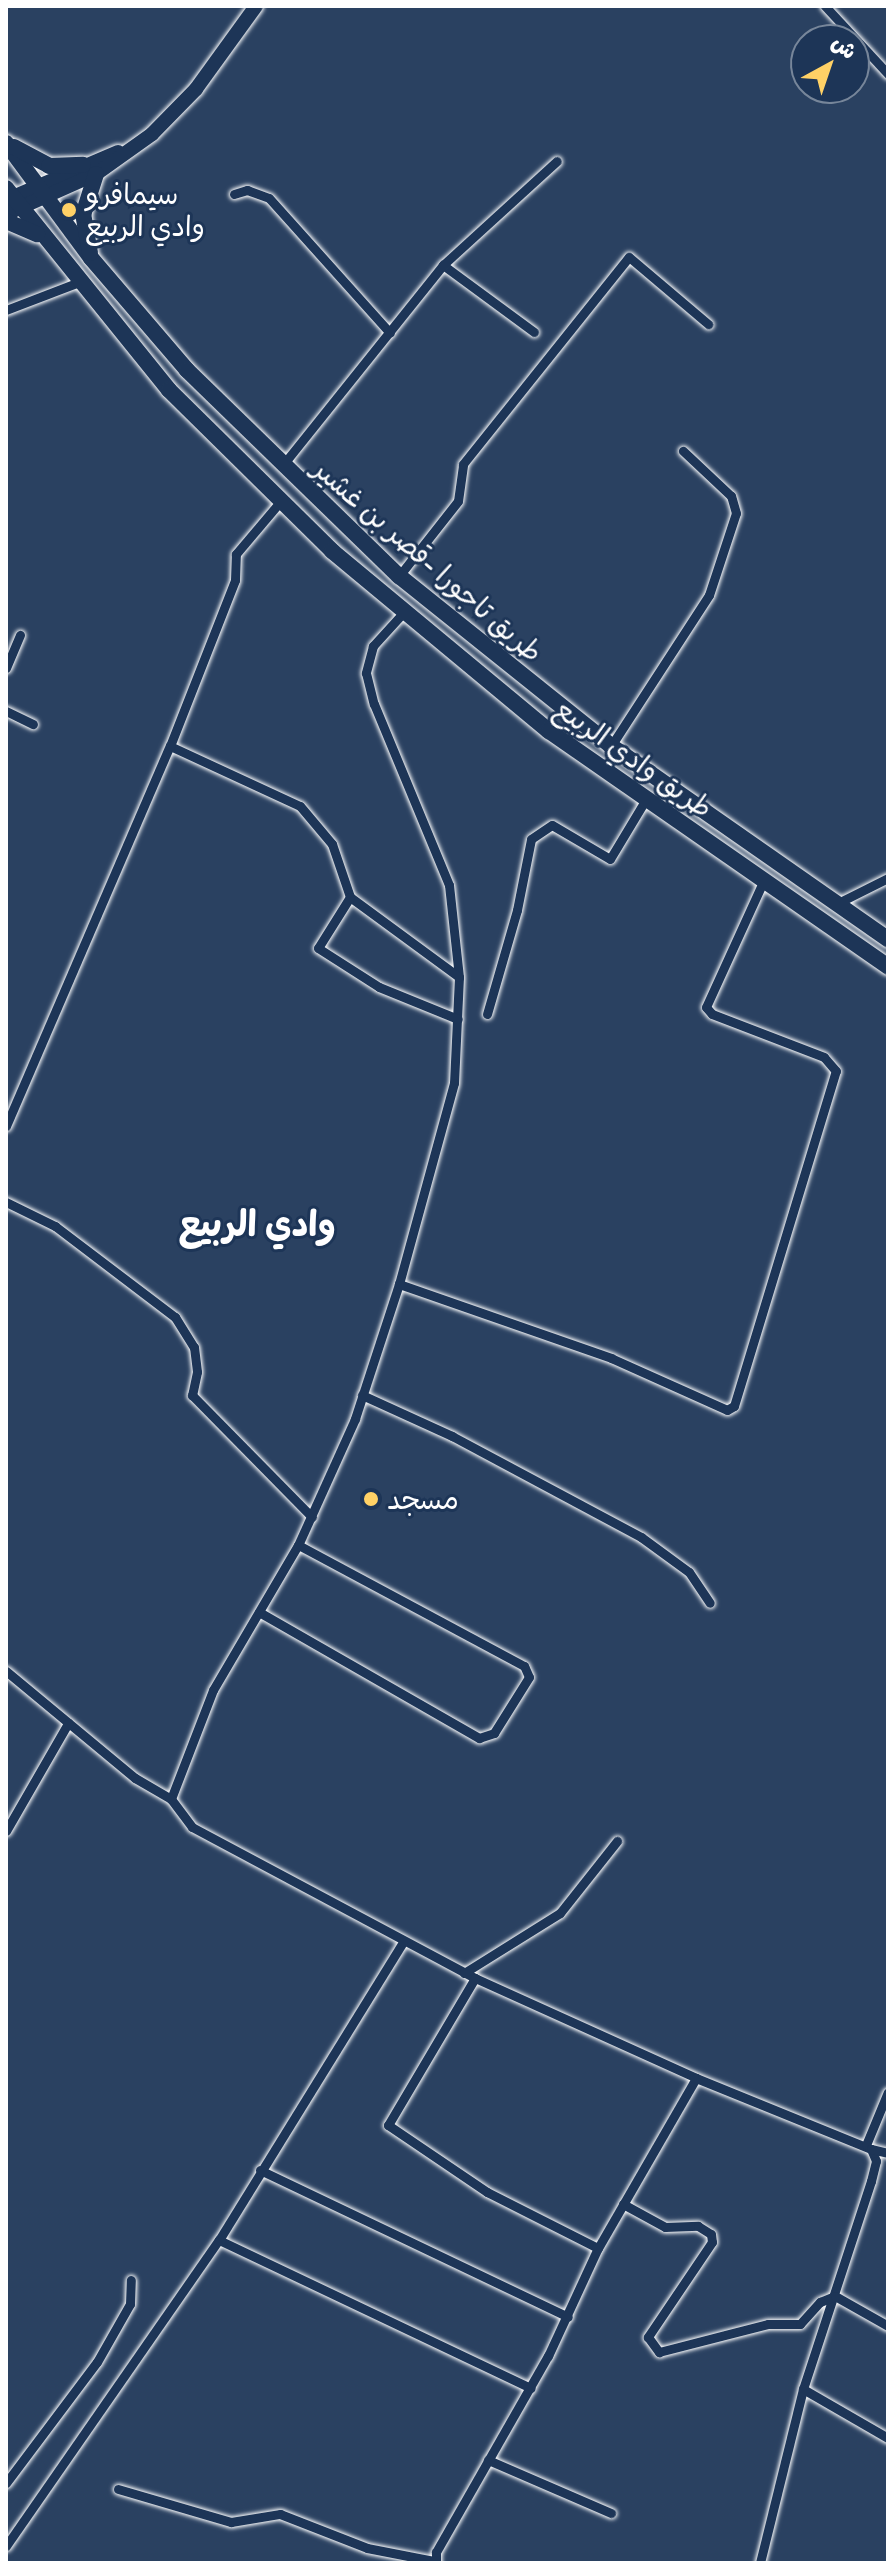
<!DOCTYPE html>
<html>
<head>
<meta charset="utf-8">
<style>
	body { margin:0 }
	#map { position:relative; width:894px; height:2569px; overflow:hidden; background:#2a4161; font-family:Itim,"Playpen Sans Arabic",sans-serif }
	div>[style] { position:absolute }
	.roads { filter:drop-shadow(0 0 2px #fff) drop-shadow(0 0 2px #fff) }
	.street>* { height:9px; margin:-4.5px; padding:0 4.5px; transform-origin:4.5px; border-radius:4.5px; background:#1d3557 }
	.primary>* { height:14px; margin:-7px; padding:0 7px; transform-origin:7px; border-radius:7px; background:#1d3557 }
	.highway>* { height:16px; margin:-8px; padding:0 8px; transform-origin:8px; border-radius:8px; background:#1d3557 }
	.dots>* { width:22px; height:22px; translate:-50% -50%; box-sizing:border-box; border:4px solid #1d3557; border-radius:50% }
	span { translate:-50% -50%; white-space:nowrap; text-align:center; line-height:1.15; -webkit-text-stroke:6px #1d3557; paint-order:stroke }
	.poi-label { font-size:28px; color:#fff }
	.left { translate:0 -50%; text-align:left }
	.street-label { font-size:28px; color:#fff }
	.district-label { font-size:36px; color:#fff; font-weight:700 }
	.frame { position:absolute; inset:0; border:8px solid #fff; pointer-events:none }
	.north { position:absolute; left:790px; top:24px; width:80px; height:80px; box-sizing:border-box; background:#1d3557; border:2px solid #77869a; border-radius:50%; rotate:40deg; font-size:22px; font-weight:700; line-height:32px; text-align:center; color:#fff }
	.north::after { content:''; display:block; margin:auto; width:28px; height:36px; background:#ffd166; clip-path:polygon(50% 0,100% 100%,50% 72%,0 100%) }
</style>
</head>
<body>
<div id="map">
	<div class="roads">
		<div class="street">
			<i style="left:825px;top:6px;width:93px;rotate:47.2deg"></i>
			<i style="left:234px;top:194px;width:14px;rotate:-17deg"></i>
			<i style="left:247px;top:190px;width:23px;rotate:20deg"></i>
			<i style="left:269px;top:198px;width:181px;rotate:48.1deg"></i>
			<i style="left:443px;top:265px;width:113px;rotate:36.4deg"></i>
			<i style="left:6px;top:310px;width:78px;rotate:-21deg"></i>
			<i style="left:282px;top:466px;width:258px;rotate:-51.3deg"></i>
			<i style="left:443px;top:265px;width:154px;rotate:-42.4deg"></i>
			<i style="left:399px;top:576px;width:95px;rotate:-51.8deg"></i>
			<i style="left:458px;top:501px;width:37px;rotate:-82deg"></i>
			<i style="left:463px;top:464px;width:265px;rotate:-51.3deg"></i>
			<i style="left:629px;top:257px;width:104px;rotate:40.3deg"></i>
			<i style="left:403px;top:613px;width:45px;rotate:132.3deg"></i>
			<i style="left:373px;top:646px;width:28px;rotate:105deg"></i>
			<i style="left:366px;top:673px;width:32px;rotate:76deg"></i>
			<i style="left:374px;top:704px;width:196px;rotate:67.5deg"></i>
			<i style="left:449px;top:885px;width:93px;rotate:83.8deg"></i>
			<i style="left:459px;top:977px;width:106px;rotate:92.7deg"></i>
			<i style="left:454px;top:1083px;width:208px;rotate:105.3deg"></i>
			<i style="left:399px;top:1284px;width:142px;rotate:108.1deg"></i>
			<i style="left:355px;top:1419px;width:138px;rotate:114.3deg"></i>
			<i style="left:298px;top:1545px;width:168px;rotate:120.4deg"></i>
			<i style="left:213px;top:1690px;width:117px;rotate:111.1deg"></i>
			<i style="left:171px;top:1799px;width:35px;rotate:53deg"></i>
			<i style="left:192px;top:1827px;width:321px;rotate:28.1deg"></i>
			<i style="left:475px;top:1978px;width:243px;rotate:24.3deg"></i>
			<i style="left:696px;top:2078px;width:189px;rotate:22.1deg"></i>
			<i style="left:871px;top:2149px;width:13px;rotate:67deg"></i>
			<i style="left:876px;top:2161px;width:21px;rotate:104deg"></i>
			<i style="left:871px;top:2181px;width:219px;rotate:108.1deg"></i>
			<i style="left:803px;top:2389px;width:179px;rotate:103.9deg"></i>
			<i style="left:6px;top:668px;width:36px;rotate:-67deg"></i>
			<i style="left:6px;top:711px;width:30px;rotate:26deg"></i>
			<i style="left:170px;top:746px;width:143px;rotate:24.8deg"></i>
			<i style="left:300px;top:806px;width:50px;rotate:49.9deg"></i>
			<i style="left:332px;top:844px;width:56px;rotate:71.2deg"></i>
			<i style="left:350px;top:897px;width:135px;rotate:36.3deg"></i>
			<i style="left:611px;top:746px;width:180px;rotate:-57deg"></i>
			<i style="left:709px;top:595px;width:86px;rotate:-71.8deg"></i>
			<i style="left:736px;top:513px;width:18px;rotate:-106deg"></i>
			<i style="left:731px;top:496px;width:66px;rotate:-136.8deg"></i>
			<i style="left:350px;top:897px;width:60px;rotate:122.1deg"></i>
			<i style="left:318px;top:948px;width:72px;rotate:32.6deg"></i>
			<i style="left:379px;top:987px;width:85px;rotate:22.1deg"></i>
			<i style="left:836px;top:904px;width:58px;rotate:-26.6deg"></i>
			<i style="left:487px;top:1014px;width:108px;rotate:-73.9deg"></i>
			<i style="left:517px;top:910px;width:72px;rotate:-78.8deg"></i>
			<i style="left:531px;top:839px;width:25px;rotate:-34deg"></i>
			<i style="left:552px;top:825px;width:67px;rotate:30.4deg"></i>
			<i style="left:610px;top:859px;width:70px;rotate:-59deg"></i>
			<i style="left:6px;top:1126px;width:414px;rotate:-66.7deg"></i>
			<i style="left:170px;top:746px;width:178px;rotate:-68.6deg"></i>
			<i style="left:235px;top:580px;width:26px;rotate:-88deg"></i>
			<i style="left:236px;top:554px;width:68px;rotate:-49.8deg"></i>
			<i style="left:6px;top:1202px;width:55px;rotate:26.1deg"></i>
			<i style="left:55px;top:1226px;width:151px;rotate:37.2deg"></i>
			<i style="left:175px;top:1317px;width:36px;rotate:58deg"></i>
			<i style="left:194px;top:1347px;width:25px;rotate:83deg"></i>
			<i style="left:197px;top:1372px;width:24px;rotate:102deg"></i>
			<i style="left:192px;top:1395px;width:171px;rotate:45.5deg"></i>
			<i style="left:399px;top:1284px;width:225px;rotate:19.2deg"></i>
			<i style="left:611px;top:1358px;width:127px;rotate:24.1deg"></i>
			<i style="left:727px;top:1410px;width:8px;rotate:-30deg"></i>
			<i style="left:734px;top:1406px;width:350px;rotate:-73.1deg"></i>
			<i style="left:836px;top:1071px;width:18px;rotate:-131deg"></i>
			<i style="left:824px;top:1057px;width:120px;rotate:-159deg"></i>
			<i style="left:712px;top:1014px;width:9px;rotate:-131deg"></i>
			<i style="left:706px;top:1007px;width:137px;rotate:-65.5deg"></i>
			<i style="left:362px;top:1395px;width:99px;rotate:24.5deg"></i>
			<i style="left:452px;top:1436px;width:214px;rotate:28.1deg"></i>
			<i style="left:641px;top:1537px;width:59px;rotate:36.1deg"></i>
			<i style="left:689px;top:1572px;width:37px;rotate:56deg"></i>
			<i style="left:259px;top:1612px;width:254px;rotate:29.8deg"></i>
			<i style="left:479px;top:1738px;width:16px;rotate:-18deg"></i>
			<i style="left:494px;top:1733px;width:66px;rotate:-58deg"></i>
			<i style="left:529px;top:1677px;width:12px;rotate:-114deg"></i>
			<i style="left:524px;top:1666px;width:256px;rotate:-151.8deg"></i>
			<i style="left:6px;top:1671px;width:168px;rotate:39.7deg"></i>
			<i style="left:135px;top:1778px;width:42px;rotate:30.3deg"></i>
			<i style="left:6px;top:1831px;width:125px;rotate:-60.1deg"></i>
			<i style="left:464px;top:1973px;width:113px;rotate:-32deg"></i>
			<i style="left:560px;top:1913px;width:92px;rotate:-51.6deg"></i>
			<i style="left:475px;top:1978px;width:171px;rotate:120.6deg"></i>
			<i style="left:388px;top:2125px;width:120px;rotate:34.1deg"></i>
			<i style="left:487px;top:2192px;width:124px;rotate:26.8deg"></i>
			<i style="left:866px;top:2145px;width:57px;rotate:-67.5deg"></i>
			<i style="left:871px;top:2149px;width:17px;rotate:13deg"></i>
			<i style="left:260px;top:2170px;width:341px;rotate:25.5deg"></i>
			<i style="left:623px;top:2204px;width:48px;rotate:28.7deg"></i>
			<i style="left:665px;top:2227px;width:33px;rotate:-2deg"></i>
			<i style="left:698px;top:2226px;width:15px;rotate:32deg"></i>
			<i style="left:711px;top:2234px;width:8px;rotate:83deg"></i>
			<i style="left:712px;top:2242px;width:115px;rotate:124deg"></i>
			<i style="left:648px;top:2337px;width:19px;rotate:54deg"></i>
			<i style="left:659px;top:2352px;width:113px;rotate:-14.4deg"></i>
			<i style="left:768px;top:2324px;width:32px"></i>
			<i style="left:800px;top:2324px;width:30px;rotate:-48deg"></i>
			<i style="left:820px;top:2302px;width:16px;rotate:-22deg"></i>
			<i style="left:835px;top:2296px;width:61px;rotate:29.5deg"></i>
			<i style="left:219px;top:2240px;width:345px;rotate:25.4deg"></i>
			<i style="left:803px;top:2389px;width:98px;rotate:30deg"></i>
			<i style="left:488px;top:2460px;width:134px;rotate:23.3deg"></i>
			<i style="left:6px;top:2483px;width:151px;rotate:-53.1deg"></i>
			<i style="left:97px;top:2362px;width:67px;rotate:-60.4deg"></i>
			<i style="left:130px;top:2304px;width:24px;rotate:-88deg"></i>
			<i style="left:118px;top:2489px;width:118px;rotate:16.3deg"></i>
			<i style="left:231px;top:2522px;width:50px;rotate:-9.3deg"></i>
			<i style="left:280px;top:2514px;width:93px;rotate:21.3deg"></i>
			<i style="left:367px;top:2548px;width:68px;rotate:11deg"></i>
			<i style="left:6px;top:2546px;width:373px;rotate:-55.2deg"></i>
			<i style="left:219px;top:2240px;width:350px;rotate:-58.3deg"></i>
			<i style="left:436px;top:2563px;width:11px;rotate:-90deg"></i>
			<i style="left:436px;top:2552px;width:226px;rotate:-60.3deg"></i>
			<i style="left:548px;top:2356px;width:119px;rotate:-65.2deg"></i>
			<i style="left:598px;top:2248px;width:196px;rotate:-60deg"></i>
		</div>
		<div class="primary">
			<i style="left:6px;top:200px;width:122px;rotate:-23.2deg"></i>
			<i style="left:6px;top:214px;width:98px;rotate:-24deg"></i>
			<i style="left:96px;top:174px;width:69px;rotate:-35.5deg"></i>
			<i style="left:152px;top:134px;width:63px;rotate:-45.6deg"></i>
			<i style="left:196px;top:89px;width:102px;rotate:-54.1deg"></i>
		</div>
		<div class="highway">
			<i style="left:6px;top:143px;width:143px;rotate:53.5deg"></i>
			<i style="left:91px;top:258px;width:148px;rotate:49.4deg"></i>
			<i style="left:187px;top:370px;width:296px;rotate:44.2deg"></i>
			<i style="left:399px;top:576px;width:272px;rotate:38.7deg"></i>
			<i style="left:611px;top:746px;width:338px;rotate:34.9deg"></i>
			<i style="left:14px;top:147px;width:40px;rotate:28deg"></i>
			<i style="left:49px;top:166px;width:34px;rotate:-2deg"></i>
			<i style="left:6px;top:188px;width:260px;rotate:51.1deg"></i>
			<i style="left:169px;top:390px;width:229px;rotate:44.6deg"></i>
			<i style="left:332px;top:551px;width:282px;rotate:39.7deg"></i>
			<i style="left:549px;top:731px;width:413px;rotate:34.8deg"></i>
			<i style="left:6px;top:221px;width:34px;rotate:23deg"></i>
			<i style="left:90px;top:253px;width:39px;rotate:-100deg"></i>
			<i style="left:83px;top:215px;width:43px;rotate:-72.4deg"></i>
		</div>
	</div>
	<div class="dots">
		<i style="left:69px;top:210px;background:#ffd166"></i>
		<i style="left:371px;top:1499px;background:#ffd166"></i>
	</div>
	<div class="poi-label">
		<span class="left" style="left:85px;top:210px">سيمافرو<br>وادي الربيع</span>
		<span class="left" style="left:387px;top:1499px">مسجد</span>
	</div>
	<div class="street-label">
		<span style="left:428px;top:560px;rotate:41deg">طريق تاجورا -قصر بن غشير</span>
		<span style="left:634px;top:758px;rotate:35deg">طريق وادي الربيع</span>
	</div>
	<div class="district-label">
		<span style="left:257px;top:1224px">وادي الربيع</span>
	</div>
	<div class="frame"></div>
	<div class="north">ش</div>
</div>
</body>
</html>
